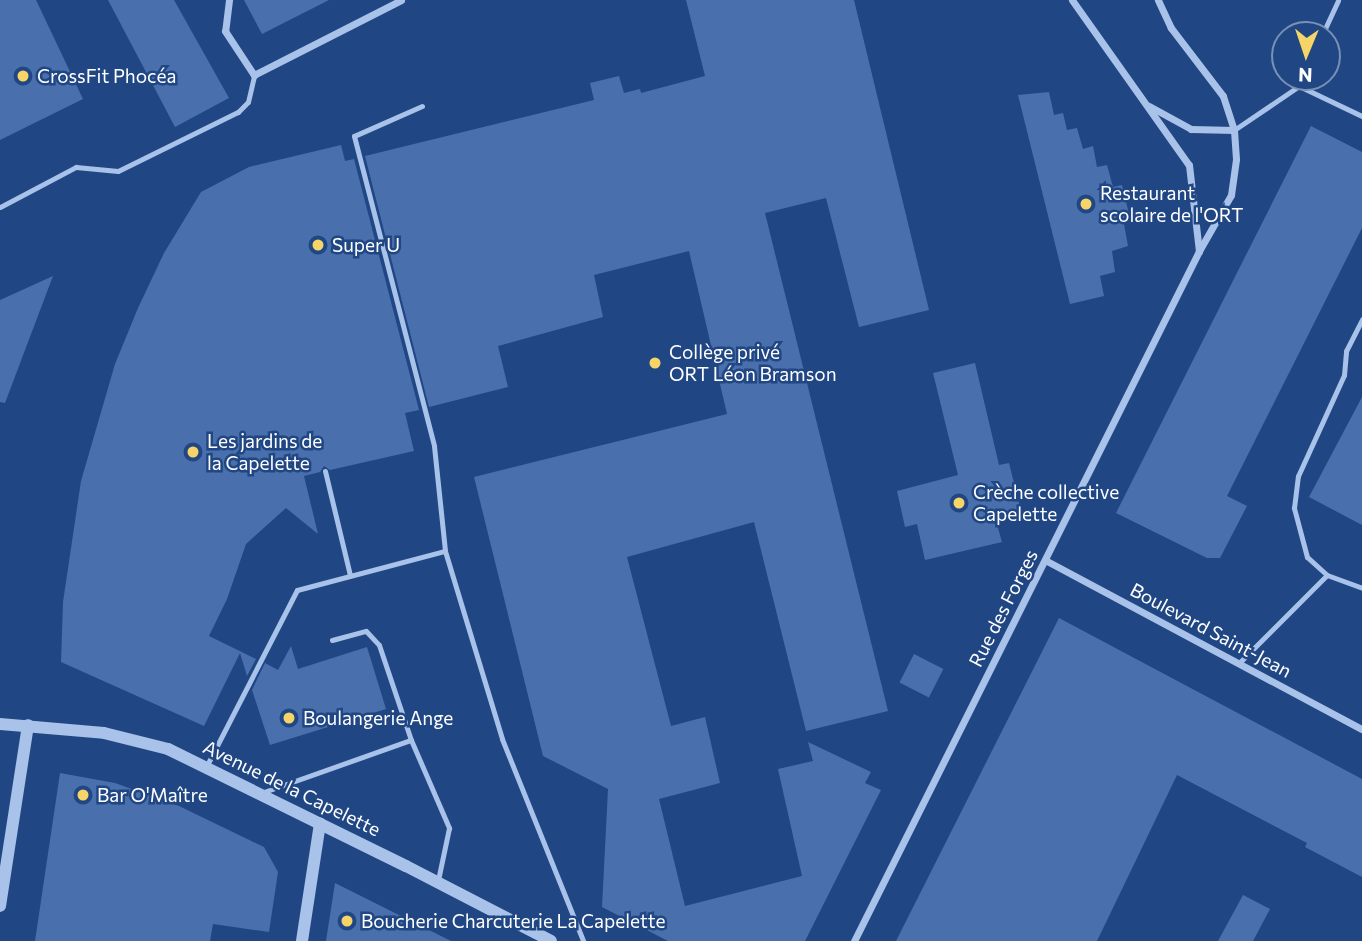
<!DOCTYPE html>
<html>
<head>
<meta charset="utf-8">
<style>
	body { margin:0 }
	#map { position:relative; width:1362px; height:941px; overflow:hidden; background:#204784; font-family:Commissioner,sans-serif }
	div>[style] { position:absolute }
	.building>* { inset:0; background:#4970ac; transform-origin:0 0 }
	.service>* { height:5px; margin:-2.5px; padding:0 2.5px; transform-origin:2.5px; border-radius:2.5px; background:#a8c2e9 }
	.minor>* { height:7px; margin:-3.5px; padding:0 3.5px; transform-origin:3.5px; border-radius:3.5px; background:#a8c2e9 }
	.tertiary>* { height:12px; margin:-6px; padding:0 6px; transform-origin:6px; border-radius:6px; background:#a8c2e9 }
	.dots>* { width:19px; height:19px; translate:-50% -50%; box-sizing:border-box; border:4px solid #204784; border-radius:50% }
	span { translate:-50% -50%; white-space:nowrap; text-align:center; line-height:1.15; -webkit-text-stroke:5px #204784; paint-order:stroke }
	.poi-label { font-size:19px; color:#fff }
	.left { translate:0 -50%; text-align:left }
	.street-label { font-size:19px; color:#fff }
	.north { position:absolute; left:1271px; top:21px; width:70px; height:70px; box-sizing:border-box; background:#204784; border:2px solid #7991b5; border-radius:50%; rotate:182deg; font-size:19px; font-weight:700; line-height:28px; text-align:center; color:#fff }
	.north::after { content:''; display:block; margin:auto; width:24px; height:32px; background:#f7d468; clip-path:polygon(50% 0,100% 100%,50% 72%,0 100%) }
</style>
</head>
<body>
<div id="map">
	<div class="building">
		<i style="clip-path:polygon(0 0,36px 0,83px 99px,0 140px)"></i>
		<i style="clip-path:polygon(108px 0,174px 0,229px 98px,175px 127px)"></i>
		<i style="clip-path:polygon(244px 0,329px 0,262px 34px)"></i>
		<i style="clip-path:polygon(686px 0,854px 0,929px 310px,859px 327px,826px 198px,765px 213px,888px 711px,806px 731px,754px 522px,627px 557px,671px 726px,705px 717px,720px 783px,659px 799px,685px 906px,802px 876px,778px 769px,813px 761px,808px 742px,871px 772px,865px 783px,881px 790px,805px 941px,668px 941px,602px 907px,608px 789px,543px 756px,474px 477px,727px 414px,689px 251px,594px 275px,603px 317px,498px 346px,508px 387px,429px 407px,365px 156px,594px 100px,590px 83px,619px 76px,624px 93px,640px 89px,641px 93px,705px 76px)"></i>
		<i style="clip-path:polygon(1049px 92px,1054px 115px,1063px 113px,1067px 130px,1077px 128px,1083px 149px,1093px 146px,1097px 167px,1107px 165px,1113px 187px,1122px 185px,1131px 222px,1124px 224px,1128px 246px,1112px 251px,1115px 272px,1100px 276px,1104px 296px,1070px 304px,1018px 95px)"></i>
		<i style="clip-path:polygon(1311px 126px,1362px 152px,1362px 228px,1227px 496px,1247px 506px,1220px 558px,1207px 558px,1116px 513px)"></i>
		<i style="clip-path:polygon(341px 145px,345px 161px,354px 159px,419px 410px,405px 413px,414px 451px,330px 470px,324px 466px,320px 472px,304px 476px,318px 534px,286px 508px,246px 544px,227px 599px,209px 636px,256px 659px,247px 676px,240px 653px,204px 726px,61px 662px,63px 602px,81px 481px,115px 364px,138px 308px,164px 253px,201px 192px,249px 167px)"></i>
		<i style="clip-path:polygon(53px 276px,5px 403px,0 402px,0 300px)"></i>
		<i style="clip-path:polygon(975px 363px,999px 465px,1009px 463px,1022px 515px,996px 521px,1002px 542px,925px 560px,917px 524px,905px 527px,897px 491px,958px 475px,933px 373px)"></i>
		<i style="clip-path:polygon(1362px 397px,1362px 525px,1309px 497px)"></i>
		<i style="clip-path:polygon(1059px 618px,1362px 779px,1362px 877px,1305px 847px,1307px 843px,1177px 775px,1097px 941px,896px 941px)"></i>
		<i style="clip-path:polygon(291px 646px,298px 669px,367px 647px,386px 709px,270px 745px,252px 690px,265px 663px,278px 670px)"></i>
		<i style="left:914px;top:654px;width:33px;height:32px;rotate:27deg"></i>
		<i style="clip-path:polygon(60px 773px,115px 783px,179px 806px,264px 847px,278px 872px,269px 932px,213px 924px,210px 941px,35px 941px)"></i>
		<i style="clip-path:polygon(335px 883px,451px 941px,326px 941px)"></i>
		<i style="clip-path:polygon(1243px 895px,1270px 909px,1253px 941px,1218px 941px)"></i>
	</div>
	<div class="service">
		<i style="left:1322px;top:35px;width:38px;rotate:-65deg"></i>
		<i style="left:1299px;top:86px;width:70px;rotate:25.5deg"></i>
		<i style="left:422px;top:106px;width:74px;rotate:156.2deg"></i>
		<i style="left:354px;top:136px;width:320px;rotate:75.5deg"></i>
		<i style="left:434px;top:446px;width:106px;rotate:84deg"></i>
		<i style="left:445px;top:551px;width:196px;rotate:73.1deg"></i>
		<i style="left:502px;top:739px;width:218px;rotate:68.1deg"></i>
		<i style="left:1234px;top:130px;width:78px;rotate:-34.1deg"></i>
		<i style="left:1299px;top:86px;width:10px;rotate:-66deg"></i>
		<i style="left:0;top:207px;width:86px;rotate:-27.8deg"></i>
		<i style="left:76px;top:167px;width:42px;rotate:5.4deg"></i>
		<i style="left:118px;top:171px;width:134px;rotate:-26.2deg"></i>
		<i style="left:238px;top:112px;width:14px;rotate:-45deg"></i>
		<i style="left:248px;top:102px;width:28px;rotate:-77deg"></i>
		<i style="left:325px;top:471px;width:107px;rotate:76.5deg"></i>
		<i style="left:1327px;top:575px;width:27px;rotate:-138deg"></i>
		<i style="left:1307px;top:557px;width:51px;rotate:-104.9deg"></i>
		<i style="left:1294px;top:508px;width:32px;rotate:-83deg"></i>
		<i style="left:1298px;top:476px;width:111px;rotate:-65.5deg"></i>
		<i style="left:1344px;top:375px;width:24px;rotate:-85deg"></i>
		<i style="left:1346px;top:351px;width:36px;rotate:-63deg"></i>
		<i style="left:332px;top:640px;width:35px;rotate:-15deg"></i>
		<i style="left:366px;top:631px;width:19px;rotate:47deg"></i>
		<i style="left:379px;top:645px;width:100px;rotate:71.4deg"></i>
		<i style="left:1239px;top:663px;width:124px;rotate:-45deg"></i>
		<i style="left:1327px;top:575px;width:37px;rotate:20deg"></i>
		<i style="left:206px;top:767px;width:199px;rotate:-62.8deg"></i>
		<i style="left:297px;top:590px;width:153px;rotate:-14.8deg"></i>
		<i style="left:261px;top:793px;width:159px;rotate:-19.5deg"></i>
		<i style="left:411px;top:740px;width:96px;rotate:66.6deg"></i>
		<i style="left:449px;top:828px;width:53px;rotate:101.9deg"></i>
	</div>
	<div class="minor">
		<i style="left:229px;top:0;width:31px;rotate:97deg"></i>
		<i style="left:225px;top:31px;width:53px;rotate:56.6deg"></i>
		<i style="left:254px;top:75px;width:165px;rotate:-27deg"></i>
		<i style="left:1072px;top:0;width:202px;rotate:54.7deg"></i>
		<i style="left:1189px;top:165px;width:87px;rotate:83.4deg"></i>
		<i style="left:1149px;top:106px;width:48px;rotate:28.7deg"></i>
		<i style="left:1191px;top:129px;width:43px;rotate:1.3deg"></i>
		<i style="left:1045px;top:560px;width:359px;rotate:28.1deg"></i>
		<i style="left:854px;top:941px;width:771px;rotate:-63.43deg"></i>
		<i style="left:1199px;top:251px;width:64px;rotate:-60.3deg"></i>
		<i style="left:1231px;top:195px;width:36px;rotate:-82deg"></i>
		<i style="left:1236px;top:159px;width:29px;rotate:-94deg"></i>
		<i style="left:1234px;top:130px;width:36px;rotate:-108deg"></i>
		<i style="left:1223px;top:96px;width:86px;rotate:-127.4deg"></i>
		<i style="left:1171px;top:28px;width:31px;rotate:-115deg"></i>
	</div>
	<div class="tertiary">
		<i style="left:0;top:724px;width:104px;rotate:4.9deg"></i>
		<i style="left:104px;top:733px;width:66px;rotate:14deg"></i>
		<i style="left:168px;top:749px;width:265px;rotate:26.2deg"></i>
		<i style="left:406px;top:866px;width:163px;rotate:27.3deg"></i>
		<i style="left:0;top:906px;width:183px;rotate:-81.2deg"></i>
		<i style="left:302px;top:941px;width:119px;rotate:-81.3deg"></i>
	</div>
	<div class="dots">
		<i style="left:23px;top:76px;background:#f7d468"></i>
		<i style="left:1086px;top:204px;background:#f7d468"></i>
		<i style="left:318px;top:245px;background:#f7d468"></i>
		<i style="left:655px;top:363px;background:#f7d468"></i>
		<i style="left:193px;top:452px;background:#f7d468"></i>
		<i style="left:959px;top:503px;background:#f7d468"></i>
		<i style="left:289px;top:718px;background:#f7d468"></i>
		<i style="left:83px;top:795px;background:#f7d468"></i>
		<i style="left:347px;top:921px;background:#f7d468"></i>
	</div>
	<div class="poi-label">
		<span class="left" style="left:37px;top:76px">CrossFit Phocéa</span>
		<span class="left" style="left:1100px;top:204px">Restaurant<br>scolaire de l'ORT</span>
		<span class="left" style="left:332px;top:245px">Super U</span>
		<span class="left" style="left:669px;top:363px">Collège privé<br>ORT Léon Bramson</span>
		<span class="left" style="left:207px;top:452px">Les jardins de<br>la Capelette</span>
		<span class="left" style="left:973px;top:503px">Crèche collective<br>Capelette</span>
		<span class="left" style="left:303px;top:718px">Boulangerie Ange</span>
		<span class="left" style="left:97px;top:795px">Bar O'Maître</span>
		<span class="left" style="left:361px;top:921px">Boucherie Charcuterie La Capelette</span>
	</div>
	<div class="street-label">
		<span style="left:1003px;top:608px;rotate:-63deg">Rue des Forges</span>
		<span style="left:1211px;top:630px;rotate:28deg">Boulevard Saint-Jean</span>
		<span style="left:292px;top:788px;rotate:26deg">Avenue de la Capelette</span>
	</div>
	<div class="north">N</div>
</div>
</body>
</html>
